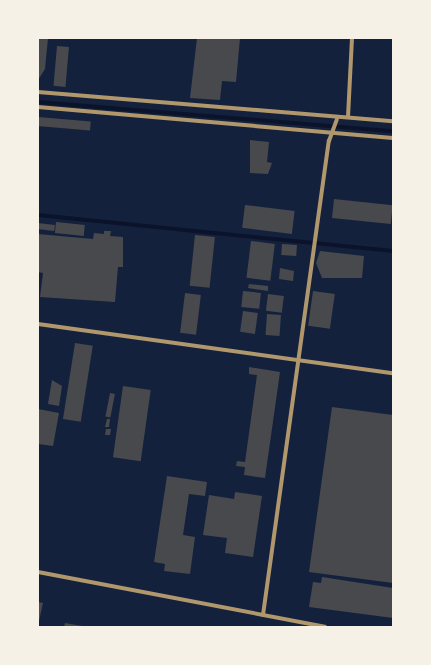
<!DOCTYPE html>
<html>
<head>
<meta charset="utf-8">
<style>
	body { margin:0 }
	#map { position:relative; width:431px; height:665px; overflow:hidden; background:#14213d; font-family:"Varela Round",sans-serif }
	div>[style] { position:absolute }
	.stream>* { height:4px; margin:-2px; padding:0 2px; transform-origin:2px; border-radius:2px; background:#0b132b }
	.building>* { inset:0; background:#48494c; transform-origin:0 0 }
	.minor>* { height:4px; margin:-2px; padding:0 2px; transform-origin:2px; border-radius:2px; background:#b1986c }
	span { translate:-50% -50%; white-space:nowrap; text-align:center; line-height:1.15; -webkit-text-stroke:4px #f6f1e7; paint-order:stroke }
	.frame { position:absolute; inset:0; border:39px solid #f6f1e7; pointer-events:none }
</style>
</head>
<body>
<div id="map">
	<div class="stream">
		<i style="left:38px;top:102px;width:356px;rotate:4.7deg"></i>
		<i style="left:38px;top:215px;width:357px;rotate:5.8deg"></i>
	</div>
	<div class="building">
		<i style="clip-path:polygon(38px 38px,48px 38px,45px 69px,38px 80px)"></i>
		<i style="clip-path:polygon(197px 38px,240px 38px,236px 82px,222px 81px,220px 100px,190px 98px)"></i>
		<i style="left:57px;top:46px;width:12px;height:40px;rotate:5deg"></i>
		<i style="left:38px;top:117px;width:53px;height:9px;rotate:5deg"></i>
		<i style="clip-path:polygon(250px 140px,269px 142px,267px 162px,272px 163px,268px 174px,250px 173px)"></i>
		<i style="left:334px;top:199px;width:59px;height:19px;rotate:6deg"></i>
		<i style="left:245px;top:205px;width:50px;height:23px;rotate:7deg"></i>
		<i style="left:56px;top:222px;width:29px;height:11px;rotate:6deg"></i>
		<i style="left:38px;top:223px;width:17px;height:6px;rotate:7deg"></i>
		<i style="clip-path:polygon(104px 231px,111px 231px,110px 236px,123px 237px,123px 267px,118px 267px,115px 302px,40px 297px,43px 273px,38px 272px,38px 234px,93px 239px,94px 233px,104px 234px)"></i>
		<i style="left:195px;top:235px;width:20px;height:51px;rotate:6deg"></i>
		<i style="left:251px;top:241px;width:24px;height:37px;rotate:7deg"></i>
		<i style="left:282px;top:244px;width:15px;height:11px;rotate:4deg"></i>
		<i style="clip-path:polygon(320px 251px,364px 256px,362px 278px,322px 278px,316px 263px)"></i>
		<i style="clip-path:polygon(280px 268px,294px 271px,293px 281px,279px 279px)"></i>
		<i style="clip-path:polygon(249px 284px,268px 286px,268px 291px,248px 288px)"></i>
		<i style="left:243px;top:291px;width:18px;height:16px;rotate:6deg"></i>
		<i style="left:313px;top:291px;width:22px;height:35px;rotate:8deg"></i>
		<i style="left:185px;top:293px;width:16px;height:40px;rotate:7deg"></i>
		<i style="left:268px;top:294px;width:16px;height:17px;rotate:7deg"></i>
		<i style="left:243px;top:311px;width:15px;height:21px;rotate:8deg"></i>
		<i style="left:267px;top:314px;width:14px;height:21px;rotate:4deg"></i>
		<i style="left:75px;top:343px;width:18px;height:77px;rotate:9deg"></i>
		<i style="clip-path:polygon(249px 367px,280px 372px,265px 478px,244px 475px,245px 467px,236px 466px,237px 461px,245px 462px,257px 375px,249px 374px)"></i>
		<i style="clip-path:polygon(52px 380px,62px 386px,59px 406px,48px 404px)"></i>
		<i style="left:123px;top:386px;width:28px;height:72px;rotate:8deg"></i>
		<i style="left:110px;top:393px;width:5px;height:24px;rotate:11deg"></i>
		<i style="clip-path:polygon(332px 407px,393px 415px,393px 583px,309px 572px)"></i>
		<i style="clip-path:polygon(38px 409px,59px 413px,53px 446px,38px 444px)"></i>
		<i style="clip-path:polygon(107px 419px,110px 419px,109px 427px,105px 427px)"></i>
		<i style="clip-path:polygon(106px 429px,111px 429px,110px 435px,105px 435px)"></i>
		<i style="clip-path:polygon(167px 476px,207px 482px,205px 496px,189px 494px,183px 535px,195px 537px,190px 574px,164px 571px,165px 564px,154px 562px)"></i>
		<i style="clip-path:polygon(235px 492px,262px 496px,253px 557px,225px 553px,227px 538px,203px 535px,209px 495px,234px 499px)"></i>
		<i style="clip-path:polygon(322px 577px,393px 588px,393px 618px,309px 607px,313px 582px,321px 583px)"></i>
		<i style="clip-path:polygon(38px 602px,43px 603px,39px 621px,38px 621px)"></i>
		<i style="clip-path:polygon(65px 623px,82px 626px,82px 627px,64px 627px)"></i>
	</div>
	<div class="minor">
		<i style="left:38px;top:92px;width:356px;rotate:4.7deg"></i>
		<i style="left:38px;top:107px;width:356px;rotate:5deg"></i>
		<i style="left:348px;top:117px;width:79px;rotate:-87.1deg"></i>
		<i style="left:38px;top:324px;width:358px;rotate:7.9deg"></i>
		<i style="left:38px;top:572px;width:292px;rotate:10.8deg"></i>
		<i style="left:263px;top:615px;width:479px;rotate:-82.1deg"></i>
		<i style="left:329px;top:141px;width:23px;rotate:-70deg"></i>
	</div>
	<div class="frame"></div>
</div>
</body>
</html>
